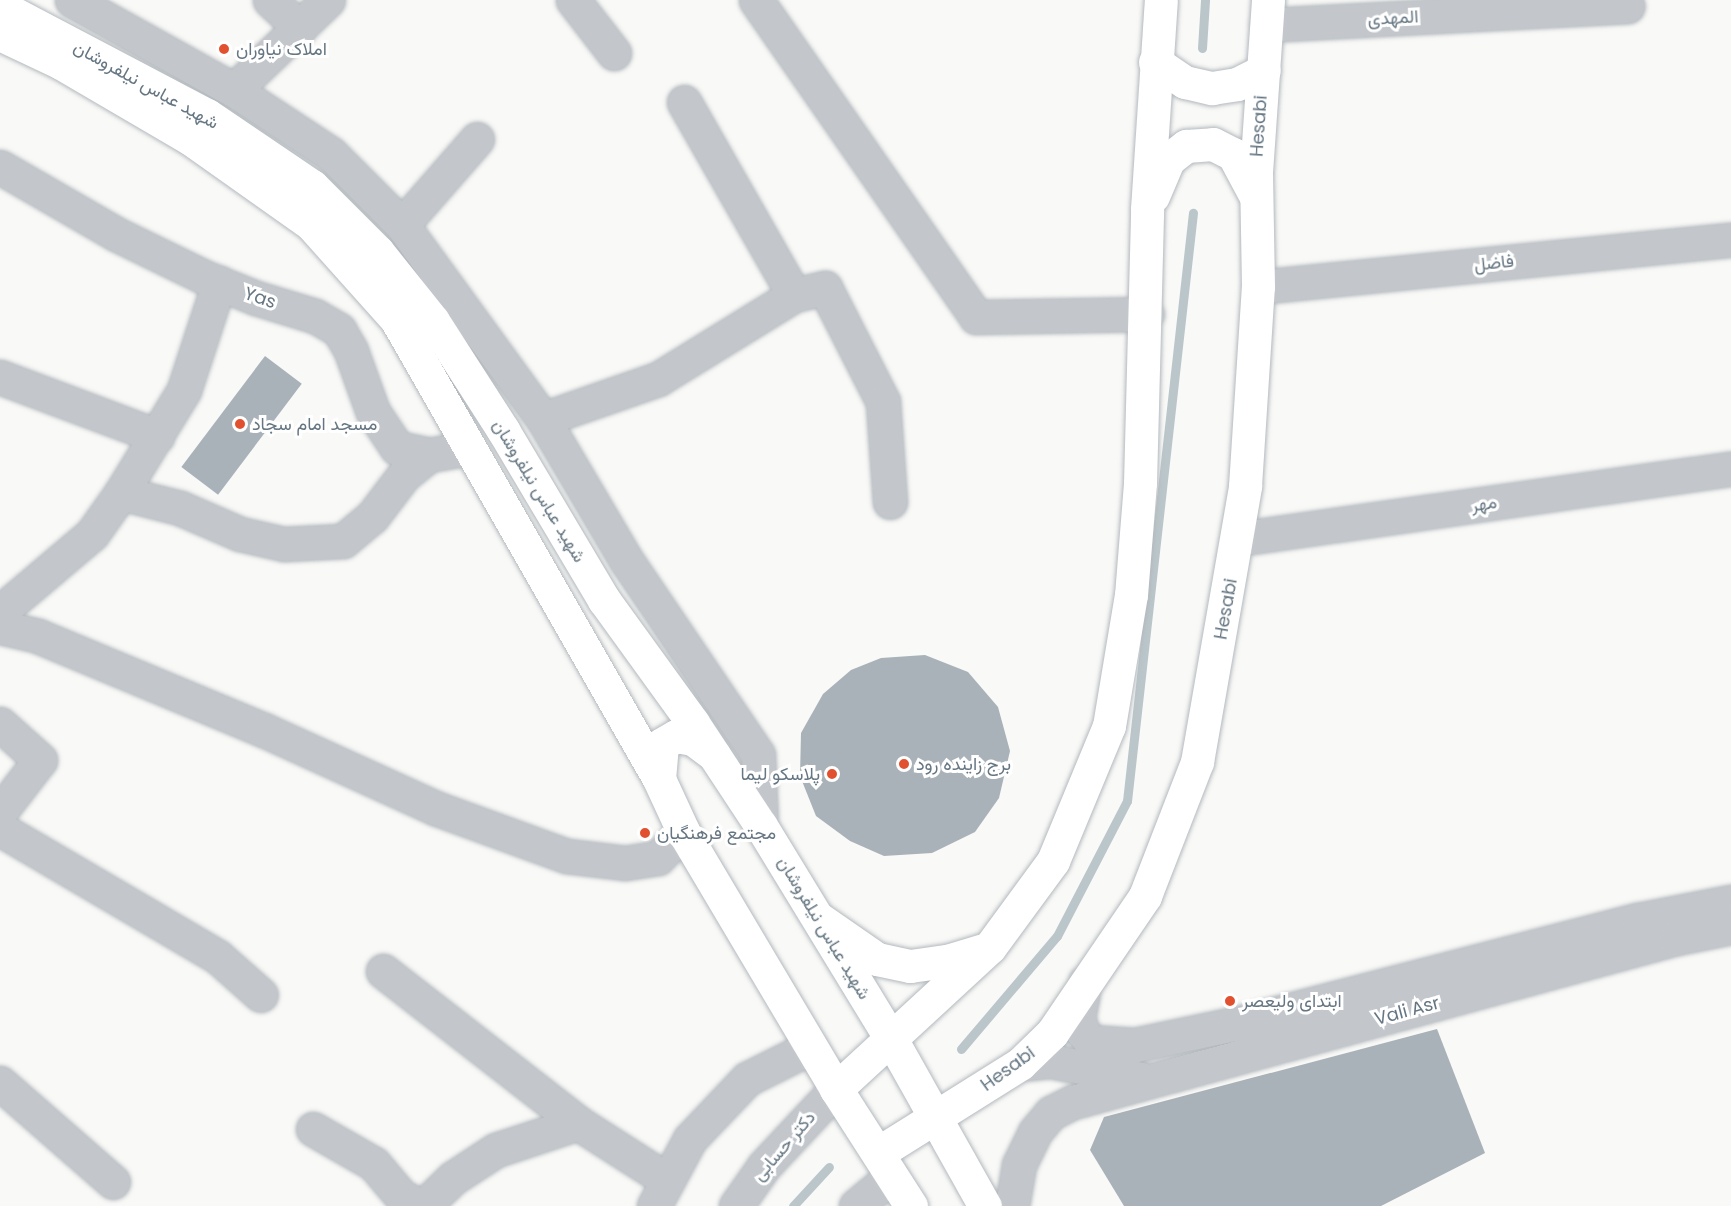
<!DOCTYPE html>
<html>
<head>
<meta charset="utf-8">
<style>
	body { margin:0 }
	#map { position:relative; width:1731px; height:1206px; overflow:hidden; background:#f9f9f7; font-family:Poppins,Vazirmatn,sans-serif }
	div>[style] { position:absolute }
	.stream>* { height:9px; margin:-4.5px; padding:0 4.5px; transform-origin:4.5px; border-radius:4.5px; background:#bac6ca }
	.building>* { inset:0; background:#a9b2b8; transform-origin:0 0 }
	.roads { filter:drop-shadow(0 0 2px #b3b9be) drop-shadow(0 0 2px #b3b9be) }
	.minor>* { height:33px; margin:-16.5px; padding:0 16.5px; transform-origin:16.5px; border-radius:16.5px; background:#c3c7cb }
	.tertiary>* { height:33px; margin:-16.5px; padding:0 16.5px; transform-origin:16.5px; border-radius:16.5px; background:#c3c7cb }
	.secondary>* { height:33px; margin:-16.5px; padding:0 16.5px; transform-origin:16.5px; border-radius:16.5px; background:#fff }
	.primary>* { height:33px; margin:-16.5px; padding:0 16.5px; transform-origin:16.5px; border-radius:16.5px; background:#fff }
	.dots>* { width:16px; height:16px; translate:-50% -50%; box-sizing:border-box; border:3px solid #fff; border-radius:50% }
	span { translate:-50% -50%; white-space:nowrap; text-align:center; line-height:1.15; -webkit-text-stroke:6px #fff; paint-order:stroke }
	.street-label { font-size:18px; color:#657682 }
	.poi-label { font-size:18px; color:#657682 }
	.left { translate:0 -50%; text-align:left }
	.right { translate:-100% -50%; text-align:right }
</style>
</head>
<body>
<div id="map">
	<div class="stream">
		<i style="left:1202px;top:48px;width:48px;rotate:-86.4deg"></i>
		<i style="left:961px;top:1049px;width:148px;rotate:-49.7deg"></i>
		<i style="left:1057px;top:936px;width:152px;rotate:-62.6deg"></i>
		<i style="left:1127px;top:801px;width:592px;rotate:-83.6deg"></i>
		<i style="left:793px;top:1206px;width:53px;rotate:-47.3deg"></i>
	</div>
	<div class="building">
		<i style="left:265px;top:356px;width:46px;height:139px;rotate:37deg"></i>
		<i style="clip-path:polygon(925px 655px,968px 672px,998px 707px,1010px 751px,999px 798px,975px 832px,932px 853px,884px 856px,850px 841px,816px 816px,800px 776px,801px 733px,823px 694px,851px 670px,881px 658px)"></i>
		<i style="clip-path:polygon(1437px 1029px,1485px 1153px,1381px 1206px,1124px 1206px,1090px 1150px,1104px 1117px)"></i>
	</div>
	<div class="roads">
		<div class="minor">
			<i style="left:72px;top:0;width:185px;rotate:29.1deg"></i>
			<i style="left:234px;top:90px;width:116px;rotate:33.4deg"></i>
			<i style="left:331px;top:154px;width:100px;rotate:45deg"></i>
			<i style="left:402px;top:225px;width:240px;rotate:54deg"></i>
			<i style="left:543px;top:419px;width:164px;rotate:59.5deg"></i>
			<i style="left:626px;top:560px;width:235px;rotate:55.9deg"></i>
			<i style="left:758px;top:755px;width:71px;rotate:87.6deg"></i>
			<i style="left:270px;top:0;width:41px;rotate:43deg"></i>
			<i style="left:573px;top:0;width:67px;rotate:52.3deg"></i>
			<i style="left:756px;top:0;width:386px;rotate:55.2deg"></i>
			<i style="left:976px;top:317px;width:171px;rotate:-1deg"></i>
			<i style="left:1266px;top:25px;width:362px;rotate:-3deg"></i>
			<i style="left:234px;top:90px;width:130px;rotate:-43.8deg"></i>
			<i style="left:684px;top:102px;width:222px;rotate:60.3deg"></i>
			<i style="left:0;top:167px;width:134px;rotate:30deg"></i>
			<i style="left:116px;top:234px;width:98px;rotate:26deg"></i>
			<i style="left:204px;top:277px;width:56px;rotate:22deg"></i>
			<i style="left:256px;top:298px;width:62px;rotate:17deg"></i>
			<i style="left:315px;top:316px;width:28px;rotate:30deg"></i>
			<i style="left:339px;top:330px;width:24px;rotate:60deg"></i>
			<i style="left:351px;top:351px;width:65px;rotate:70.2deg"></i>
			<i style="left:373px;top:412px;width:43px;rotate:56.3deg"></i>
			<i style="left:397px;top:448px;width:33px;rotate:12deg"></i>
			<i style="left:429px;top:455px;width:41px;rotate:-9.9deg"></i>
			<i style="left:402px;top:225px;width:114px;rotate:-48.9deg"></i>
			<i style="left:1258px;top:287px;width:475px;rotate:-5.7deg"></i>
			<i style="left:0;top:377px;width:168px;rotate:20.6deg"></i>
			<i style="left:543px;top:419px;width:122px;rotate:-19.2deg"></i>
			<i style="left:658px;top:379px;width:160px;rotate:-31.7deg"></i>
			<i style="left:794px;top:295px;width:32px;rotate:-13deg"></i>
			<i style="left:825px;top:288px;width:128px;rotate:63deg"></i>
			<i style="left:883px;top:402px;width:100px;rotate:86deg"></i>
			<i style="left:121px;top:493px;width:61px;rotate:14.3deg"></i>
			<i style="left:180px;top:508px;width:65px;rotate:23.4deg"></i>
			<i style="left:240px;top:534px;width:45px;rotate:12.8deg"></i>
			<i style="left:284px;top:544px;width:59px;rotate:-2.9deg"></i>
			<i style="left:343px;top:541px;width:38px;rotate:-40deg"></i>
			<i style="left:372px;top:517px;width:53px;rotate:-52.7deg"></i>
			<i style="left:404px;top:475px;width:32px;rotate:-39deg"></i>
			<i style="left:1237px;top:539px;width:499px;rotate:-8.1deg"></i>
			<i style="left:0;top:612px;width:121px;rotate:-40.3deg"></i>
			<i style="left:92px;top:534px;width:50px;rotate:-54.7deg"></i>
			<i style="left:121px;top:493px;width:121px;rotate:-58.5deg"></i>
			<i style="left:184px;top:390px;width:113px;rotate:-71.9deg"></i>
			<i style="left:0;top:627px;width:39px;rotate:13deg"></i>
			<i style="left:38px;top:636px;width:245px;rotate:22.6deg"></i>
			<i style="left:264px;top:730px;width:188px;rotate:24.5deg"></i>
			<i style="left:435px;top:808px;width:140px;rotate:20deg"></i>
			<i style="left:567px;top:856px;width:58px;rotate:6.9deg"></i>
			<i style="left:625px;top:863px;width:33px;rotate:-9deg"></i>
			<i style="left:658px;top:858px;width:37px;rotate:-47deg"></i>
			<i style="left:0;top:724px;width:54px;rotate:42deg"></i>
			<i style="left:40px;top:760px;width:66px;rotate:127.6deg"></i>
			<i style="left:0;top:829px;width:253px;rotate:30.4deg"></i>
			<i style="left:218px;top:957px;width:57px;rotate:41.5deg"></i>
			<i style="left:383px;top:971px;width:247px;rotate:37.9deg"></i>
			<i style="left:0;top:1083px;width:150px;rotate:41.2deg"></i>
			<i style="left:313px;top:1129px;width:70px;rotate:29.8deg"></i>
			<i style="left:374px;top:1164px;width:42px;rotate:49.8deg"></i>
			<i style="left:401px;top:1196px;width:21px;rotate:28deg"></i>
			<i style="left:424px;top:1206px;width:40px;rotate:-44deg"></i>
			<i style="left:453px;top:1178px;width:51px;rotate:-33.1deg"></i>
			<i style="left:496px;top:1150px;width:86px;rotate:-18.2deg"></i>
			<i style="left:578px;top:1123px;width:106px;rotate:32.6deg"></i>
			<i style="left:654px;top:1206px;width:76px;rotate:-61.8deg"></i>
			<i style="left:690px;top:1139px;width:83px;rotate:-46.5deg"></i>
			<i style="left:747px;top:1079px;width:72px;rotate:-26.6deg"></i>
			<i style="left:856px;top:1206px;width:47px;rotate:-39.8deg"></i>
		</div>
		<div class="tertiary">
			<i style="left:1085px;top:982px;width:36px;rotate:101deg"></i>
			<i style="left:1078px;top:1017px;width:15px;rotate:74deg"></i>
			<i style="left:1082px;top:1031px;width:14px;rotate:51deg"></i>
			<i style="left:1091px;top:1042px;width:44px;rotate:3.9deg"></i>
			<i style="left:1135px;top:1045px;width:102px;rotate:-11.9deg"></i>
			<i style="left:1235px;top:1024px;width:416px;rotate:-14.5deg"></i>
			<i style="left:1638px;top:920px;width:95px;rotate:-11deg"></i>
			<i style="left:1020px;top:1064px;width:31px;rotate:-6deg"></i>
			<i style="left:1051px;top:1061px;width:93px;rotate:11.2deg"></i>
			<i style="left:736px;top:1206px;width:49px;rotate:-55deg"></i>
			<i style="left:764px;top:1166px;width:105px;rotate:-46.9deg"></i>
			<i style="left:1012px;top:1206px;width:42px;rotate:-80.3deg"></i>
			<i style="left:1019px;top:1165px;width:37px;rotate:-64deg"></i>
			<i style="left:1035px;top:1132px;width:25px;rotate:-50deg"></i>
			<i style="left:1051px;top:1113px;width:25px;rotate:-27deg"></i>
			<i style="left:1073px;top:1102px;width:625px;rotate:-15.21deg"></i>
			<i style="left:1676px;top:938px;width:56px;rotate:-11.3deg"></i>
		</div>
		<div class="secondary">
			<i style="left:1155px;top:62px;width:36px;rotate:34deg"></i>
			<i style="left:1185px;top:82px;width:28px;rotate:13deg"></i>
			<i style="left:1212px;top:88px;width:25px;rotate:-9deg"></i>
			<i style="left:1237px;top:84px;width:30px;rotate:-27deg"></i>
			<i style="left:1153px;top:196px;width:39px;rotate:-67deg"></i>
			<i style="left:1168px;top:160px;width:23px;rotate:-38deg"></i>
			<i style="left:1186px;top:146px;width:27px;rotate:-4deg"></i>
			<i style="left:1213px;top:144px;width:22px;rotate:27deg"></i>
			<i style="left:1233px;top:154px;width:47px;rotate:61.8deg"></i>
			<i style="left:818px;top:918px;width:72px;rotate:34.8deg"></i>
			<i style="left:877px;top:959px;width:34px;rotate:12deg"></i>
			<i style="left:910px;top:966px;width:37px;rotate:-8deg"></i>
			<i style="left:947px;top:961px;width:37px;rotate:-17deg"></i>
			<i style="left:836px;top:1089px;width:209px;rotate:-42.7deg"></i>
			<i style="left:990px;top:947px;width:107px;rotate:-53.8deg"></i>
			<i style="left:1053px;top:861px;width:146px;rotate:-67.5deg"></i>
			<i style="left:1109px;top:726px;width:133px;rotate:-80.5deg"></i>
			<i style="left:1131px;top:595px;width:112px;rotate:-85.4deg"></i>
			<i style="left:1140px;top:483px;width:274px;rotate:-88.5deg"></i>
			<i style="left:1147px;top:209px;width:209px;rotate:-86.2deg"></i>
			<i style="left:878px;top:1153px;width:168px;rotate:-32.1deg"></i>
			<i style="left:1020px;top:1064px;width:45px;rotate:-44.1deg"></i>
			<i style="left:1052px;top:1033px;width:166px;rotate:-55.8deg"></i>
			<i style="left:1145px;top:896px;width:144px;rotate:-68.8deg"></i>
			<i style="left:1197px;top:762px;width:280px;rotate:-80.1deg"></i>
			<i style="left:1245px;top:486px;width:199px;rotate:-86.3deg"></i>
			<i style="left:1258px;top:287px;width:115px;rotate:-91deg"></i>
			<i style="left:1256px;top:172px;width:172px;rotate:-86deg"></i>
		</div>
		<div class="primary">
			<i style="left:0;top:6px;width:234px;rotate:27.8deg"></i>
			<i style="left:207px;top:115px;width:127px;rotate:34.1deg"></i>
			<i style="left:312px;top:186px;width:93px;rotate:45deg"></i>
			<i style="left:378px;top:252px;width:88px;rotate:51.4deg"></i>
			<i style="left:433px;top:321px;width:130px;rotate:57.3deg"></i>
			<i style="left:503px;top:430px;width:198px;rotate:59.3deg"></i>
			<i style="left:604px;top:600px;width:152px;rotate:54.1deg"></i>
			<i style="left:693px;top:723px;width:123px;rotate:56.6deg"></i>
			<i style="left:761px;top:826px;width:247px;rotate:58.6deg"></i>
			<i style="left:890px;top:1037px;width:194px;rotate:60.7deg"></i>
			<i style="left:0;top:34px;width:68px;rotate:25.4deg"></i>
			<i style="left:61px;top:63px;width:151px;rotate:30.3deg"></i>
			<i style="left:191px;top:139px;width:147px;rotate:35.3deg"></i>
			<i style="left:311px;top:224px;width:127px;rotate:48.2deg"></i>
			<i style="left:396px;top:319px;width:530px;rotate:60.24deg"></i>
			<i style="left:659px;top:779px;width:57px;rotate:65.2deg"></i>
			<i style="left:683px;top:831px;width:300px;rotate:59.3deg"></i>
			<i style="left:836px;top:1089px;width:139px;rotate:57.3deg"></i>
			<i style="left:659px;top:779px;width:35px;rotate:-85deg"></i>
			<i style="left:662px;top:744px;width:16px;rotate:-30deg"></i>
			<i style="left:676px;top:736px;width:17px;rotate:10deg"></i>
			<i style="left:693px;top:739px;width:26px;rotate:37deg"></i>
		</div>
	</div>
	<div class="dots">
		<i style="left:224px;top:49px;background:#e1512f"></i>
		<i style="left:240px;top:424px;background:#e1512f"></i>
		<i style="left:904px;top:764px;background:#e1512f"></i>
		<i style="left:832px;top:774px;background:#e1512f"></i>
		<i style="left:645px;top:833px;background:#e1512f"></i>
		<i style="left:1230px;top:1001px;background:#e1512f"></i>
	</div>
	<div class="street-label">
		<span style="left:1393px;top:18px;rotate:-3deg">المهدی</span>
		<span style="left:146px;top:85px;rotate:29deg">شهید عباس نیلفروشان</span>
		<span style="left:1259px;top:126px;rotate:-86deg">Hesabi</span>
		<span style="left:1494px;top:263px;rotate:-6deg">فاضل</span>
		<span style="left:260px;top:298px;rotate:19deg">Yas</span>
		<span style="left:539px;top:491px;rotate:59deg">شهید عباس نیلفروشان</span>
		<span style="left:1484px;top:504px;rotate:-8deg">مهر</span>
		<span style="left:1226px;top:609px;rotate:-80deg">Hesabi</span>
		<span style="left:824px;top:928px;rotate:59deg">شهید عباس نیلفروشان</span>
		<span style="left:1407px;top:1011px;rotate:-15deg">Vali Asr</span>
		<span style="left:1008px;top:1069px;rotate:-36deg">Hesabi</span>
		<span style="left:784px;top:1146px;rotate:-49deg">دکتر حسابی</span>
	</div>
	<div class="poi-label">
		<span class="left" style="left:236px;top:49px">املاک نیاوران</span>
		<span class="left" style="left:252px;top:424px">مسجد امام سجاد</span>
		<span class="left" style="left:916px;top:764px">برج زاینده رود</span>
		<span class="right" style="left:820px;top:774px">پلاسکو لیما</span>
		<span class="left" style="left:657px;top:833px">مجتمع فرهنگیان</span>
		<span class="left" style="left:1242px;top:1001px">ابتدای ولیعصر</span>
	</div>
</div>
</body>
</html>
